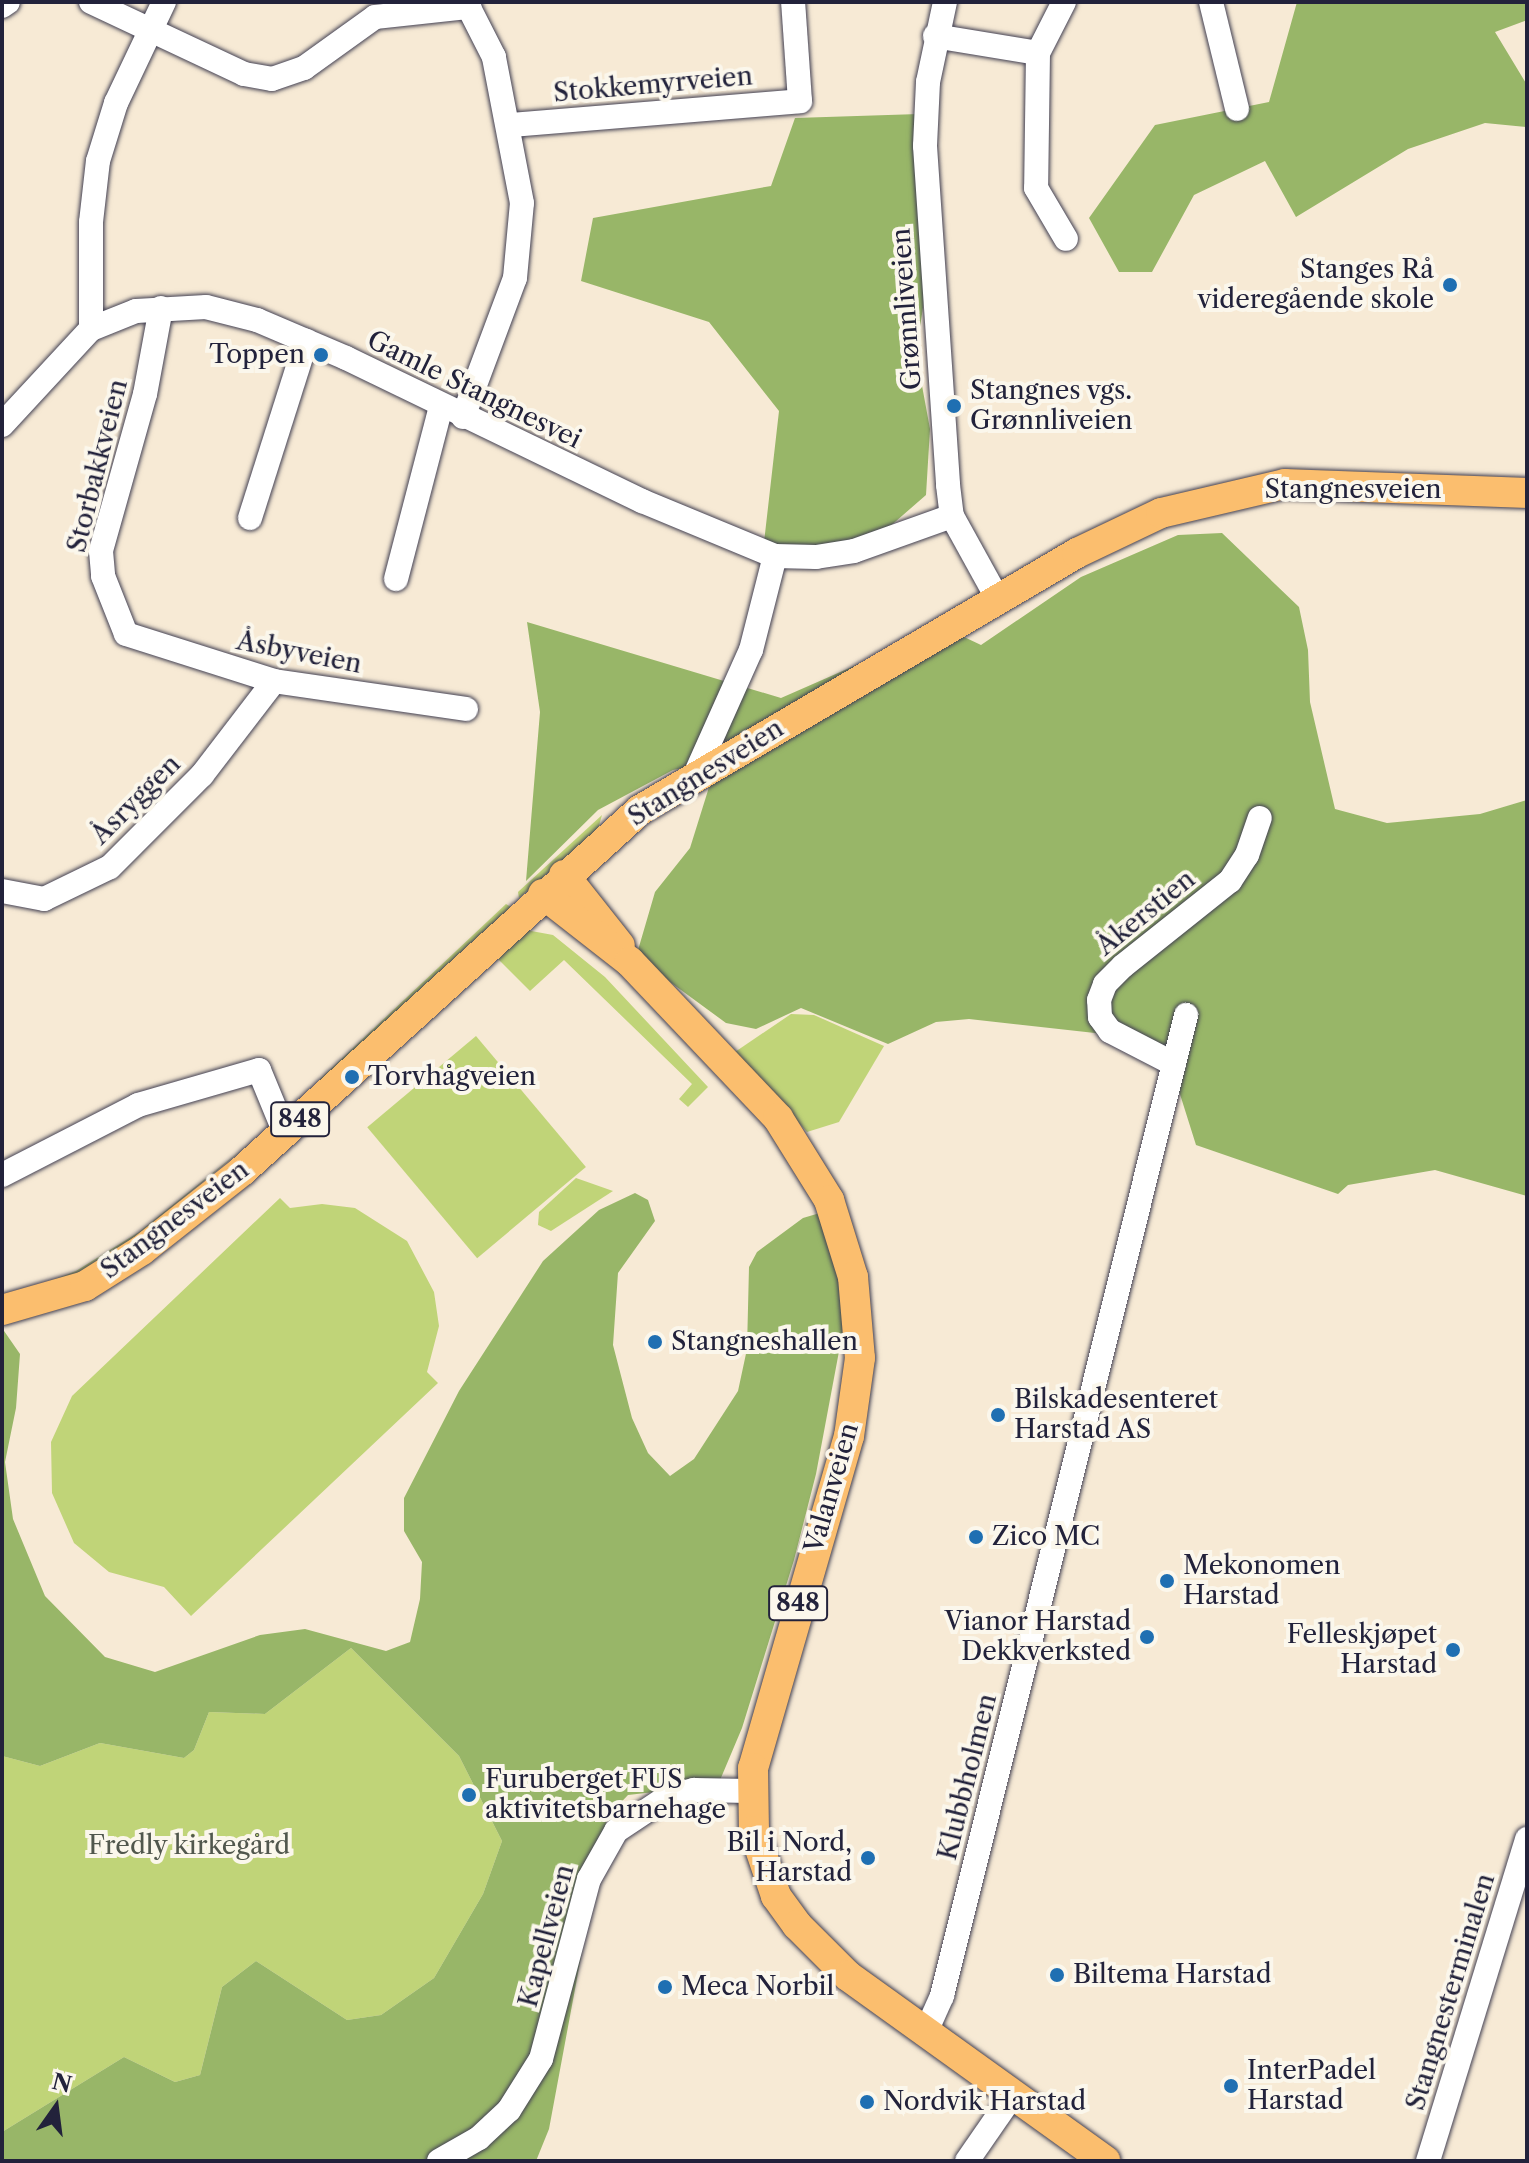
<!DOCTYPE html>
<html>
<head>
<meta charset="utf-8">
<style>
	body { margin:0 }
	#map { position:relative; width:1529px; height:2163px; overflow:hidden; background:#f7ead5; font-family:"Libre Caslon Text",serif }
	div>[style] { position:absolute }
	.green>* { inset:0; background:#c0d478; transform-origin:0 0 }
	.forest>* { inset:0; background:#98b668 }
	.roads { filter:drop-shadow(0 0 2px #424052) drop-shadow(0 0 2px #424052) }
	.minor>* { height:24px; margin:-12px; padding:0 12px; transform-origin:12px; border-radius:12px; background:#fff }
	.major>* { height:30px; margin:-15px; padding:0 15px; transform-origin:15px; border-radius:15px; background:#fbbe6e }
	.dots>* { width:22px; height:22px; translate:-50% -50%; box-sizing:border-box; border:4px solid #fbf7ec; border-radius:50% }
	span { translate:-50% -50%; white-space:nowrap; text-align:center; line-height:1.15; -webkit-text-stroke:8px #fbf7ec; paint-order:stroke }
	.shield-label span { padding:2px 6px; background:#fbf7ec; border:2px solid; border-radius:6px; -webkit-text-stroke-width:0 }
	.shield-label { font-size:24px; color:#22223b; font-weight:700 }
	.street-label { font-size:26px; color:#22223b }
	.poi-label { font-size:26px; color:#22223b }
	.right { translate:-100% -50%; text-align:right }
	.left { translate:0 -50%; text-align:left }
	.park-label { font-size:26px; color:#51574d }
	.frame { position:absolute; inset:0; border:4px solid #22223b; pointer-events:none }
	.north { position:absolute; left:16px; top:2067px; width:80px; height:80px; -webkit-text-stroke:6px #fbf7ec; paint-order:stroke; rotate:14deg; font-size:22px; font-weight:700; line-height:32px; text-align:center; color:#22223b }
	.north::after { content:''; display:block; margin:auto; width:28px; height:36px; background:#22223b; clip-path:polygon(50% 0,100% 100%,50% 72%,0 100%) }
</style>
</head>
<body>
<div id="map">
	<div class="green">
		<i style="clip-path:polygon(602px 815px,598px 829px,519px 898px,518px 892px)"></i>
		<i style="clip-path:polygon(506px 904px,511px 907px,318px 1083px,320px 1079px)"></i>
		<i style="clip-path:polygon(526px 930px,553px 935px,605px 977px,708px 1087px,688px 1107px,679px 1099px,692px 1084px,564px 960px,530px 991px,493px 954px)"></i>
		<i style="clip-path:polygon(791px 1014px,814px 1015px,884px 1046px,839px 1122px,807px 1132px,735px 1052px)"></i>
		<i style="left:476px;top:1036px;width:171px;height:142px;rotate:50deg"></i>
		<i style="clip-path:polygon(265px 1131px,100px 1266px,32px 1288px,76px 1271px,139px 1232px)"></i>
		<i style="clip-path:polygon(576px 1178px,613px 1191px,551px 1231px,538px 1225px,539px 1212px)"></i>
		<i style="clip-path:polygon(280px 1198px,290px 1208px,322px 1204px,355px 1208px,407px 1241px,434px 1292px,439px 1326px,427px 1372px,438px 1383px,191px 1616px,164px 1587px,109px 1572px,74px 1543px,52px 1493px,51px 1442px,72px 1396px)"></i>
		<i style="clip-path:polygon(351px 1648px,459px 1756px,502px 1841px,483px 1894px,434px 1978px,381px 2015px,347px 2020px,256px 1961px,222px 1987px,200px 2075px,175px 2082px,124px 2057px,2px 2132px,2px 1756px,40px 1766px,100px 1743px,184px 1758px,194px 1750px,209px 1712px,265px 1714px)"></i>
	</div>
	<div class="forest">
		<i style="clip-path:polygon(1297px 2px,1527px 2px,1527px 20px,1495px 32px,1527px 85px,1527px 127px,1485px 123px,1408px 149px,1296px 217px,1265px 161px,1194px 195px,1152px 272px,1119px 272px,1089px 218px,1155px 125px,1269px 102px)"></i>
		<i style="clip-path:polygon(919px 114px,926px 288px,916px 353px,930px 429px,926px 495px,872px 542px,762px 560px,779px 411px,709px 322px,581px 281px,593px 218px,771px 186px,795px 118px)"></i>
		<i style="clip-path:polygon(1222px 533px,1299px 607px,1308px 650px,1310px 702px,1335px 809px,1387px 823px,1480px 814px,1527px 800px,1527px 1196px,1435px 1170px,1348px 1185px,1338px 1194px,1196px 1145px,1167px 1053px,1140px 1038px,969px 1019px,936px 1022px,888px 1044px,801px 1008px,756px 1029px,726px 1023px,636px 957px,655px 892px,690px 848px,715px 768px,703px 764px,673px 770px,598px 810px,526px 881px,540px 712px,527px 622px,781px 698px,943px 627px,981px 645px,1081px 577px,1178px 535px)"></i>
		<i style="clip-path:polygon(635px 1193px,648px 1200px,655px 1221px,618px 1273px,613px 1345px,632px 1418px,648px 1453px,670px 1476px,694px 1459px,738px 1391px,747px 1349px,749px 1267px,757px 1252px,803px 1218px,830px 1210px,846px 1314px,816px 1474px,794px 1560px,742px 1728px,715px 1792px,690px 1788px,628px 1795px,607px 1817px,549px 2129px,536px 2161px,2px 2161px,2px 2132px,124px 2057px,175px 2082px,200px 2075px,222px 1987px,256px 1961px,347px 2020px,381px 2015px,434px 1978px,483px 1894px,502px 1841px,459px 1756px,351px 1648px,265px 1714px,209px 1712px,194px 1750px,184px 1758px,100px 1743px,40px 1766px,2px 1756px,2px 1328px,20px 1354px,16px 1408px,5px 1462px,13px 1519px,45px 1596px,105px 1657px,155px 1672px,260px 1635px,305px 1629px,386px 1651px,410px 1642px,420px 1599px,422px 1562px,404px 1531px,404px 1498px,459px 1391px,543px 1261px,599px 1210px)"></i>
	</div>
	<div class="roads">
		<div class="minor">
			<i style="left:91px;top:2px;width:169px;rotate:25.2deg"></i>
			<i style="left:244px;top:74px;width:28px;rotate:10deg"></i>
			<i style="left:272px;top:79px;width:34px;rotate:-19deg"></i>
			<i style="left:304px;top:68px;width:87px;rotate:-35.7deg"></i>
			<i style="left:375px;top:17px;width:95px;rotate:-6.1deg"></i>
			<i style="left:945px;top:2px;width:82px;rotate:102deg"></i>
			<i style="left:928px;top:82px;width:64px;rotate:92.7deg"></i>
			<i style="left:925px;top:146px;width:340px;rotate:86.1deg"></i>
			<i style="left:948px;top:485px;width:31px;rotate:83deg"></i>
			<i style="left:952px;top:516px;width:97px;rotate:61.1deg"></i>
			<i style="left:1064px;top:2px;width:57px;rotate:117deg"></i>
			<i style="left:1038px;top:53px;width:135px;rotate:90.8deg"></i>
			<i style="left:1036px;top:188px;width:59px;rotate:59.5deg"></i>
			<i style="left:1211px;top:2px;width:110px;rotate:76.3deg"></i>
			<i style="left:2px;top:6px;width:7px;rotate:-34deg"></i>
			<i style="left:935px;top:36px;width:104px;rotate:9.4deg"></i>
			<i style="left:511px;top:125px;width:290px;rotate:-4.7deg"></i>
			<i style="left:800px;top:101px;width:99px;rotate:-94deg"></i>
			<i style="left:161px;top:308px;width:87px;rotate:100.5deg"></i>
			<i style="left:145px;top:394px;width:163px;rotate:105.7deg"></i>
			<i style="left:101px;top:551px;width:25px;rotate:85deg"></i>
			<i style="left:103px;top:576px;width:62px;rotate:68.4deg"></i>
			<i style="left:126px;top:634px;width:155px;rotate:17.6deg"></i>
			<i style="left:274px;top:681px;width:194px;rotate:8.3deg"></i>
			<i style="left:91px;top:329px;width:107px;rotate:-90deg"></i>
			<i style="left:91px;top:222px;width:61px;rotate:-83.5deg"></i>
			<i style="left:98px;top:161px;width:61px;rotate:-72.8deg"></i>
			<i style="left:116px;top:103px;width:112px;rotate:-64.6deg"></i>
			<i style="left:463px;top:417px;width:148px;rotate:-69.5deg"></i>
			<i style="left:515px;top:278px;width:75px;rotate:-84.7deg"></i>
			<i style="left:522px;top:203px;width:149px;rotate:-100.9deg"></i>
			<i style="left:494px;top:57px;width:62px;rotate:-117deg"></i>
			<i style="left:2px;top:425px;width:131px;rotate:-47.2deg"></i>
			<i style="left:91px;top:329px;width:48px;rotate:-21.8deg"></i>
			<i style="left:136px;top:311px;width:70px;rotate:-3.3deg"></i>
			<i style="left:206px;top:307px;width:53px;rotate:14.3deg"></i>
			<i style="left:257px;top:320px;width:97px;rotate:23.1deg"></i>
			<i style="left:346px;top:358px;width:329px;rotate:25.8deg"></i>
			<i style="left:642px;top:501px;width:144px;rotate:22.5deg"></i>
			<i style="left:775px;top:556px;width:41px;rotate:1.4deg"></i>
			<i style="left:816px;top:557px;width:38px;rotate:-9deg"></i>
			<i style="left:854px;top:551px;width:104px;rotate:-19.7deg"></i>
			<i style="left:250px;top:518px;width:186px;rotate:-72.4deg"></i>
			<i style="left:396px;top:579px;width:179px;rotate:-75.4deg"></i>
			<i style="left:695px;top:775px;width:137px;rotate:-65.9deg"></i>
			<i style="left:751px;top:650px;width:97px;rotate:-75.7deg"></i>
			<i style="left:2px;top:891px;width:43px;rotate:10.8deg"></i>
			<i style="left:44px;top:899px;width:73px;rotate:-25.9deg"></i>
			<i style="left:110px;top:867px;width:130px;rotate:-45deg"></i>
			<i style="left:202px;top:775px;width:118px;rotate:-52.5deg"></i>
			<i style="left:1174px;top:1064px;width:72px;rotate:-152.7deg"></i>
			<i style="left:1110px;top:1031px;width:17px;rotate:-126deg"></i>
			<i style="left:1100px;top:1017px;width:17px;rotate:-93deg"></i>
			<i style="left:1099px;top:1000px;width:17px;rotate:-69deg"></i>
			<i style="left:1105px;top:984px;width:25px;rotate:-45deg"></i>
			<i style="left:1123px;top:966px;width:137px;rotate:-38.5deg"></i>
			<i style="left:1230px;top:881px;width:31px;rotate:-57deg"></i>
			<i style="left:1247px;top:855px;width:39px;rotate:-71deg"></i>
			<i style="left:2px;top:1175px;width:153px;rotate:-27.2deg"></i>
			<i style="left:138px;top:1105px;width:126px;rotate:-16.1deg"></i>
			<i style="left:259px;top:1070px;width:68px;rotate:67.6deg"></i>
			<i style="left:925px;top:2034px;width:42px;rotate:-65.9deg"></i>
			<i style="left:942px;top:1996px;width:1011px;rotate:-76.03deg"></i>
			<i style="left:439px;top:2161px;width:46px;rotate:-29.9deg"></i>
			<i style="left:479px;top:2138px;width:41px;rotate:-43deg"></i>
			<i style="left:509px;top:2110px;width:60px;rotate:-57.9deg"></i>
			<i style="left:541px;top:2059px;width:186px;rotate:-75.1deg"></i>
			<i style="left:589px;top:1879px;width:55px;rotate:-60.6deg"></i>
			<i style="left:616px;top:1831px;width:61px;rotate:-33.7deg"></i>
			<i style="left:667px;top:1797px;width:28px;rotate:-15deg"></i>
			<i style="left:694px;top:1790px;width:56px;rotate:1deg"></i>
			<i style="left:967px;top:2161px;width:79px;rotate:-55.3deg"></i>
			<i style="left:1428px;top:2161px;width:337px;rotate:-72.9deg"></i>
		</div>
		<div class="major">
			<i style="left:564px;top:875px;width:90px;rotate:51.7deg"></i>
			<i style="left:543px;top:894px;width:110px;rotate:38deg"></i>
			<i style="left:630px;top:962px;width:215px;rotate:46.5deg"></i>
			<i style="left:778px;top:1118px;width:97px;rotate:58.1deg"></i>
			<i style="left:829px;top:1200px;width:81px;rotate:72.7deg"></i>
			<i style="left:853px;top:1277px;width:81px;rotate:85.1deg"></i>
			<i style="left:860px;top:1358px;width:79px;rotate:98deg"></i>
			<i style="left:849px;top:1436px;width:346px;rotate:106.1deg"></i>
			<i style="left:753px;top:1768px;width:63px;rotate:89.1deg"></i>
			<i style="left:754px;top:1831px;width:69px;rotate:71.3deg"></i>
			<i style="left:776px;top:1896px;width:36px;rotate:54deg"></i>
			<i style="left:797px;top:1925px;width:72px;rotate:45deg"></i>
			<i style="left:848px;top:1976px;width:317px;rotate:35.7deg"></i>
			<i style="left:2px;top:1310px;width:86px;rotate:-16.1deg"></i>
			<i style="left:85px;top:1286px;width:67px;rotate:-32.3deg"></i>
			<i style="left:142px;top:1250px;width:127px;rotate:-38.3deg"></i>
			<i style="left:242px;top:1171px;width:537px;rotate:-42.21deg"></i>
			<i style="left:640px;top:810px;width:507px;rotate:-30.46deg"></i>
			<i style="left:1077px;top:553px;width:93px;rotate:-25.5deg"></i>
			<i style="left:1161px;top:513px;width:127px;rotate:-13.2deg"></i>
			<i style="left:1285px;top:484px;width:242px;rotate:2.1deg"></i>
		</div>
	</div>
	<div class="dots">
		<i style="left:1450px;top:285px;background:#1f6fb2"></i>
		<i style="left:321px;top:355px;background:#1f6fb2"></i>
		<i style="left:954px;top:406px;background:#1f6fb2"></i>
		<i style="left:352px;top:1077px;background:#1f6fb2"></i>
		<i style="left:655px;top:1342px;background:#1f6fb2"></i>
		<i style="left:998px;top:1415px;background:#1f6fb2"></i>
		<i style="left:976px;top:1537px;background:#1f6fb2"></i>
		<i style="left:1167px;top:1581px;background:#1f6fb2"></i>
		<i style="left:1147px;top:1637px;background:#1f6fb2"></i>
		<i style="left:1453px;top:1650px;background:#1f6fb2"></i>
		<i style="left:469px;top:1795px;background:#1f6fb2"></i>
		<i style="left:868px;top:1858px;background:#1f6fb2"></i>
		<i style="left:1057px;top:1975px;background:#1f6fb2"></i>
		<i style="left:665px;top:1987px;background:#1f6fb2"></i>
		<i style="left:1231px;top:2086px;background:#1f6fb2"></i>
		<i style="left:867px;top:2102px;background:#1f6fb2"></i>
	</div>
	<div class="shield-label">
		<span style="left:300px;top:1119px">848</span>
		<span style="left:798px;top:1603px">848</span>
	</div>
	<div class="street-label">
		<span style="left:653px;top:85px;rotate:-5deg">Stokkemyrveien</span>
		<span style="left:907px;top:309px;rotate:-94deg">Grønnliveien</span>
		<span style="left:474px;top:390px;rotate:26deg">Gamle Stangnesvei</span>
		<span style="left:98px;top:466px;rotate:-76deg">Storbakkveien</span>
		<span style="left:1353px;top:490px">Stangnesveien</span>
		<span style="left:299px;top:653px;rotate:11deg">Åsbyveien</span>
		<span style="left:706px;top:773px;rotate:-32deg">Stangnesveien</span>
		<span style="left:136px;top:800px;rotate:-45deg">Åsryggen</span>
		<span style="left:1146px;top:913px;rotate:-39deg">Åkerstien</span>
		<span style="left:175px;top:1220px;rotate:-37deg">Stangnesveien</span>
		<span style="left:832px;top:1488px;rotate:-74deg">Valanveien</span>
		<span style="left:968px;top:1777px;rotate:-76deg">Klubbholmen</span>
		<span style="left:547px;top:1936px;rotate:-75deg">Kapellveien</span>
		<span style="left:1451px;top:1992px;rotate:-73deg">Stangnesterminalen</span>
	</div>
	<div class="poi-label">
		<span class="right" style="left:1434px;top:285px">Stanges Rå<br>videregående skole</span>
		<span class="right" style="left:305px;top:355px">Toppen</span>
		<span class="left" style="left:970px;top:406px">Stangnes vgs.<br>Grønnliveien</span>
		<span class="left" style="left:368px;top:1077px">Torvhågveien</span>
		<span class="left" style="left:671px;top:1342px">Stangneshallen</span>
		<span class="left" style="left:1014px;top:1415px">Bilskadesenteret<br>Harstad AS</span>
		<span class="left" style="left:992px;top:1537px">Zico MC</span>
		<span class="left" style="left:1183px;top:1581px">Mekonomen<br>Harstad</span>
		<span class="right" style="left:1131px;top:1637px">Vianor Harstad<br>Dekkverksted</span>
		<span class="right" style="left:1437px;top:1650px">Felleskjøpet<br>Harstad</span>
		<span class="left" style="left:485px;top:1795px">Furuberget FUS<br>aktivitetsbarnehage</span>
		<span class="right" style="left:852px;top:1858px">Bil i Nord,<br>Harstad</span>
		<span class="left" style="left:1073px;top:1975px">Biltema Harstad</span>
		<span class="left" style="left:681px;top:1987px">Meca Norbil</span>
		<span class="left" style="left:1247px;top:2086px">InterPadel<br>Harstad</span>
		<span class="left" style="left:883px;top:2102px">Nordvik Harstad</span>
	</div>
	<div class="park-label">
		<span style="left:189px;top:1846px">Fredly kirkegård</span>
	</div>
	<div class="frame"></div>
	<div class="north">N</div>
</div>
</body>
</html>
